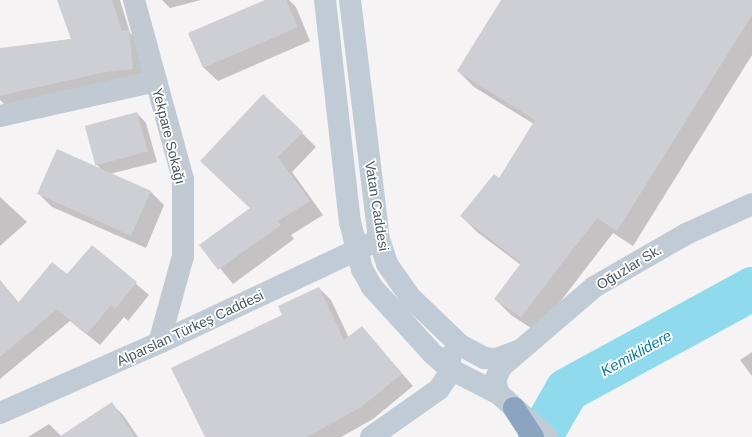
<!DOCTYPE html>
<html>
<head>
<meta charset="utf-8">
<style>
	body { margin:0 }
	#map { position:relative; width:752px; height:437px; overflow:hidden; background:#f5f3f3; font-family:Helvetica,sans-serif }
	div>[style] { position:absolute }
	.shadow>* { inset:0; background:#0003 }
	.river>* { height:44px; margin:-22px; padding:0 22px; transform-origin:22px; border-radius:22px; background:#90daee }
	.building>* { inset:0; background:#cdcfd5; transform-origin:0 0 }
	.street>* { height:22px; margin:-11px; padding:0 11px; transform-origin:11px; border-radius:11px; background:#c1cad2 }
	.secondary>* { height:22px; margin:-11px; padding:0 11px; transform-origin:11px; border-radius:11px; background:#c1cbd6 }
	.highway>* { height:22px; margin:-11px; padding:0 11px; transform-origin:11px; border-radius:11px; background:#8ba5c1 }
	span { translate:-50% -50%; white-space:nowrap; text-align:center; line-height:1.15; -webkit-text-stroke:3.5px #fff; paint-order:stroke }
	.street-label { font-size:14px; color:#4a5661 }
	.water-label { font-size:15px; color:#0c7c9b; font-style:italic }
</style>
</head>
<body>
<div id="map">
	<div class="shadow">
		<i style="clip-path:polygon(58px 0,120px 0,130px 33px,140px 43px,144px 81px,8px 108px,0 100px,0 49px,72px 39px)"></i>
		<i style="clip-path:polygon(162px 0,201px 0,170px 8px)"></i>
		<i style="clip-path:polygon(267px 0,289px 0,296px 7px,310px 41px,218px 81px,204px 68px,190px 33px)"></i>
		<i style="clip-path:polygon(503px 0,752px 0,752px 55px,633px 246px,613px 233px,537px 332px,511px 315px,495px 299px,521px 265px,477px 232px,461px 216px,499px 180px,534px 124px,474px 87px,458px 71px)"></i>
		<i style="clip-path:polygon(137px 113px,146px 123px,157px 162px,110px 174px,151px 192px,164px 205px,146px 248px,52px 207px,38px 193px,102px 170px,97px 165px,87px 127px)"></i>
		<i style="clip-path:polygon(302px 133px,316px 147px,292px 172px,323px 215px,291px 235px,294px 239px,233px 284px,201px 245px,251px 209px,215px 175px)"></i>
		<i style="clip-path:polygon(0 197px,27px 222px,0 246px)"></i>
		<i style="clip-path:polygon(92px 246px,149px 295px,128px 321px,124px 317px,100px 345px,70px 321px,0 379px,0 280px,19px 303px,67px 276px)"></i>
		<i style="clip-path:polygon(319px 288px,331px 300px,349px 338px,362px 327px,413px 386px,373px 419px,341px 437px,206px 437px,284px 315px)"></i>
		<i style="clip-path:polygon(752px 352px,752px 376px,740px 360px)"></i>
		<i style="clip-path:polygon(111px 403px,123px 415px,138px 437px,28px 437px,49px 424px,61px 436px)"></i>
	</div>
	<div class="river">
		<i style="left:540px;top:437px;width:54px;rotate:-60.1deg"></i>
		<i style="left:567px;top:390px;width:211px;rotate:-28.6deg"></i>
	</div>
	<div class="building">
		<i style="clip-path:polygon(57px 0,112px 0,122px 31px,129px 30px,133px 69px,105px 72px,0 96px,0 48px,71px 39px)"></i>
		<i style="clip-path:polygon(265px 0,286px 0,298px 27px,203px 68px,188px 33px)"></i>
		<i style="clip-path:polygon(501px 0,752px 0,752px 15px,617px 231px,597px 218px,521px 317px,494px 299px,521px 263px,460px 216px,494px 174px,499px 178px,535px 120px,457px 71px)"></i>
		<i style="clip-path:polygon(263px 94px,303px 132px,278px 157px,310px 201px,278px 221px,281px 225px,218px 270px,199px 245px,250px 208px,200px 161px)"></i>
		<i style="left:137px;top:112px;width:41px;height:54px;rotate:75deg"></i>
		<i style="left:57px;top:149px;width:103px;height:49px;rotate:24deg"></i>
		<i style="clip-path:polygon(92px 245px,137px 282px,115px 309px,111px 305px,87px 334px,57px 309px,0 357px,0 281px,18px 303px,52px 262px,67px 274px)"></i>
		<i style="clip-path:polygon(319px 287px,344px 340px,362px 326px,402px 374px,361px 407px,307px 437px,205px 437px,171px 368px,282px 315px,278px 306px)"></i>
		<i style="clip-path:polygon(112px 402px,135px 437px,59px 437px)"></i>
	</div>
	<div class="street">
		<i style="left:134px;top:0;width:186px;rotate:74.7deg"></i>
		<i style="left:183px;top:179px;width:77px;rotate:90deg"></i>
		<i style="left:183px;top:256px;width:90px;rotate:105.4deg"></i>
		<i style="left:0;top:116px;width:160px;rotate:-12.6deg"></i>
	</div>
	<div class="secondary">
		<i style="left:325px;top:0;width:223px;rotate:83.6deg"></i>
		<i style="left:350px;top:222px;width:49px;rotate:75.7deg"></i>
		<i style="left:362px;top:269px;width:21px;rotate:61deg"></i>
		<i style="left:372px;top:287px;width:89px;rotate:47.7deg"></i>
		<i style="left:432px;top:353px;width:24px;rotate:42deg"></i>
		<i style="left:450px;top:369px;width:55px;rotate:27deg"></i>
		<i style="left:499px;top:394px;width:64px;rotate:41.9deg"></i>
		<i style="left:350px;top:0;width:241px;rotate:83.1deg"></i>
		<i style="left:379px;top:239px;width:26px;rotate:72deg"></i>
		<i style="left:387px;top:264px;width:40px;rotate:55.1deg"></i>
		<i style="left:410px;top:297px;width:69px;rotate:43.8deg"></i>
		<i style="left:460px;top:345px;width:27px;rotate:28deg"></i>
		<i style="left:484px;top:358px;width:12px;rotate:5deg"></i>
		<i style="left:496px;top:359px;width:23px;rotate:-20deg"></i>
		<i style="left:499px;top:394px;width:14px;rotate:-107deg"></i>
		<i style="left:495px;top:381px;width:15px;rotate:-67deg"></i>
		<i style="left:501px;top:367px;width:123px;rotate:-40.7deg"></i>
		<i style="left:594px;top:287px;width:106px;rotate:-29.9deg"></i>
		<i style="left:686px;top:234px;width:72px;rotate:-24.4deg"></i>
		<i style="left:0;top:413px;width:174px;rotate:-23.8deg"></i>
		<i style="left:159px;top:343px;width:232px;rotate:-25.2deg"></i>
		<i style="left:371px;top:437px;width:83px;rotate:-35.2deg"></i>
		<i style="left:439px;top:389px;width:14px;rotate:-56deg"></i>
		<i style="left:447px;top:377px;width:22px;rotate:-80deg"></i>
	</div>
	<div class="highway">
		<i style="left:514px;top:408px;width:35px;rotate:57deg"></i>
	</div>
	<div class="street-label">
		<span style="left:169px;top:136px;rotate:76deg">Yekpare Sokağı</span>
		<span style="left:377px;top:206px;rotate:81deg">Vatan Caddesi</span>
		<span style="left:629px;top:267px;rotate:-31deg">Oğuzlar Sk.</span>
		<span style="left:190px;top:328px;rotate:-25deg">Alparslan Türkeş Caddesi</span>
	</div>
	<div class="water-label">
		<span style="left:636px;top:353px;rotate:-29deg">Kemiklidere</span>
	</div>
</div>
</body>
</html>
